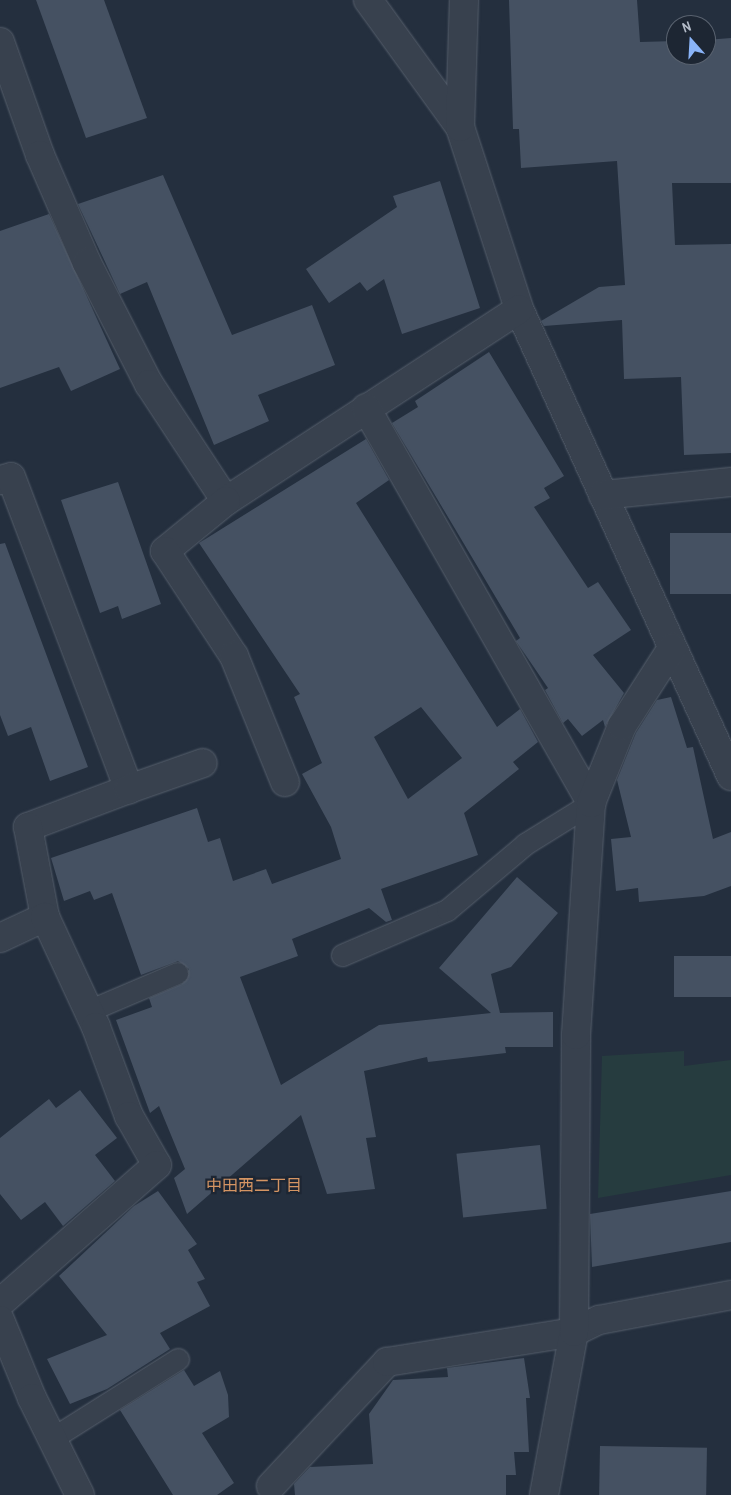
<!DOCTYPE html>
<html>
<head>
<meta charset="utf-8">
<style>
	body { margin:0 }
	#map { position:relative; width:731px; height:1495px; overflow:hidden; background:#242f3e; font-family:"Archivo Narrow","Noto Sans JP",sans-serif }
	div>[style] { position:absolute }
	.green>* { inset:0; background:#263c3f }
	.building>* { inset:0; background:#455162; transform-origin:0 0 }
	.roads { filter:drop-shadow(0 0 1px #565f6c) drop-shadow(0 0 1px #565f6c) }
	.service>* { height:21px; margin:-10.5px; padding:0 10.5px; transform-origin:10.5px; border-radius:10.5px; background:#38414e }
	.minor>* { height:28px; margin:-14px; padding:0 14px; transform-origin:14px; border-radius:14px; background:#38414e }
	span { translate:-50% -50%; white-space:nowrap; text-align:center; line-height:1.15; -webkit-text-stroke:4.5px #1d2633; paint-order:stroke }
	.neighbourhood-label { font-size:16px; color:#d59563 }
	.north { position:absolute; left:666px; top:15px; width:50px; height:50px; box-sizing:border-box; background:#1d2633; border:1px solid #59626f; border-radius:50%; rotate:341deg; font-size:14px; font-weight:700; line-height:20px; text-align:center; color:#b4bcc9 }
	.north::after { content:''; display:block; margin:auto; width:18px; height:22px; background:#8ab4f8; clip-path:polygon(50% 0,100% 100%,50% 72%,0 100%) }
</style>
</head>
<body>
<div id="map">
	<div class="green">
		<i style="clip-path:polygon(684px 1051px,684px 1066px,731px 1060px,731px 1175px,598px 1198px,602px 1056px)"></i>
	</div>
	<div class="building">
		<i style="clip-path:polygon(36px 0,104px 0,147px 118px,86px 138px)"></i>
		<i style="clip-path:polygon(509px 0,637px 0,640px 42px,676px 41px,676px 55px,706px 55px,706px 40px,731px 38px,731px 183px,672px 183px,675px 245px,731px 244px,731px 453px,684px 455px,681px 377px,624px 379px,622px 320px,544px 326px,541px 321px,599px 287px,625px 285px,617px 161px,521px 168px,519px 129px,513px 129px)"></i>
		<i style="clip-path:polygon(163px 175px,232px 335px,312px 305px,335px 365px,258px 395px,269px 421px,214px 445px,147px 282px,120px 294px,78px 204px)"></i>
		<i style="clip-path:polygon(440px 181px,480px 308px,402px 334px,384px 279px,367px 291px,360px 282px,329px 303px,306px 269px,397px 207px,393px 196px)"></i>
		<i style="clip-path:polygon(49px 214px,120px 369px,71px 391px,59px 367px,0 388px,0 231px)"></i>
		<i style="clip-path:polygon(489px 352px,564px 476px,544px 488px,550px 498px,534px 507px,588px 588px,598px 582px,631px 630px,593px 655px,624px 693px,605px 727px,603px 720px,582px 736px,568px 719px,563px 723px,545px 690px,548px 688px,516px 641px,520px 638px,392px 423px,418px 407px,415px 401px)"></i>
		<i style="clip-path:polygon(evenodd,366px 439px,389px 480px,356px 503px,497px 727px,520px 709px,538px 742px,513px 762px,519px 769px,464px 813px,478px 855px,381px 889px,392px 920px,386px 922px,369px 908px,292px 939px,298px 956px,240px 977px,281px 1085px,379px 1025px,491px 1013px,439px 968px,517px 877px,558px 913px,511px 967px,491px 974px,500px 1013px,553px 1012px,553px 1047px,505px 1047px,506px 1053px,428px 1062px,427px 1057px,364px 1071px,376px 1137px,366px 1138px,375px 1189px,327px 1194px,301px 1115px,187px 1214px,174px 1178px,185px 1169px,159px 1106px,150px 1113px,116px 1020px,152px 1007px,149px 998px,182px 984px,189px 969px,178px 961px,141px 975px,112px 893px,94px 900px,90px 891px,64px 901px,51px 858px,197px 808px,208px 842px,220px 838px,233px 881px,266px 869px,272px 884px,341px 859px,331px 827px,302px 774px,322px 763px,294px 697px,300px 694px,199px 543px,366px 439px,421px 707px,462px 758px,408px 799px,374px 737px,421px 707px)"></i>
		<i style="clip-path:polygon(118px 482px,161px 604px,122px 619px,118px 606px,100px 613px,61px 500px)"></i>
		<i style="left:731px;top:533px;width:61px;height:61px;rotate:90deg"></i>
		<i style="clip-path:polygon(5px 543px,88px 767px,50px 781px,31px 727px,8px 736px,0 715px,0 544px)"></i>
		<i style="clip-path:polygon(671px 697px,687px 748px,693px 747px,713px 839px,731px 832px,731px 886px,704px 896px,639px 902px,638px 888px,616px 891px,611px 839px,631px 837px,617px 780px,636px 733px,657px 700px)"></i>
		<i style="left:731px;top:956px;width:41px;height:57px;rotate:90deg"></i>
		<i style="clip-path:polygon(80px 1090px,117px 1138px,95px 1155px,115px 1181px,63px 1226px,45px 1202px,21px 1220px,0 1194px,0 1138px,49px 1099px,56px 1108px)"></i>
		<i style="left:540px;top:1145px;width:64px;height:84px;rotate:84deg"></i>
		<i style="clip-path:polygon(158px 1191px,197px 1244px,188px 1250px,205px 1279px,197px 1282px,210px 1306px,160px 1333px,170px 1349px,107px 1389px,70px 1404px,47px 1359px,107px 1335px,59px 1276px,134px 1206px)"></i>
		<i style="clip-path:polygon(731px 1191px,731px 1242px,592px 1267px,590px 1214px)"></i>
		<i style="clip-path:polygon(524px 1358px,530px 1398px,526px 1398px,529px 1452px,514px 1452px,516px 1475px,506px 1475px,506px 1495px,295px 1495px,294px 1484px,310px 1467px,373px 1464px,369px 1414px,393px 1380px,448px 1377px,447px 1368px)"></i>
		<i style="clip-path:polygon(184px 1370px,194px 1386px,220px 1371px,228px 1395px,229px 1417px,202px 1433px,234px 1483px,217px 1495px,173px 1495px,120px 1410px)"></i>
		<i style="left:600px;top:1446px;width:107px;height:49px;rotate:1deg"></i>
	</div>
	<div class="roads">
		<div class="service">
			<i style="left:342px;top:955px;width:114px;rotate:-23.2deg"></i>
			<i style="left:447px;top:910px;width:102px;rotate:-40.2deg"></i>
			<i style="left:525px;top:844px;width:78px;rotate:-31.8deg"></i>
			<i style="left:88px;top:1011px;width:97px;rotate:-23.1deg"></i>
			<i style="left:51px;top:1439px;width:150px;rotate:-32.2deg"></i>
		</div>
		<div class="minor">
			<i style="left:368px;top:0;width:157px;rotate:54.1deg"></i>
			<i style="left:460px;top:127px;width:191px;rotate:72deg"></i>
			<i style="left:519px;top:309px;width:513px;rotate:65.58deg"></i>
			<i style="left:0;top:42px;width:120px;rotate:70.5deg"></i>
			<i style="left:40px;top:155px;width:118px;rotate:66.5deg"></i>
			<i style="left:87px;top:263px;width:136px;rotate:62.9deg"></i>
			<i style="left:149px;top:384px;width:140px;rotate:56.7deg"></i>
			<i style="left:226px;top:501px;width:350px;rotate:-33.2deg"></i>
			<i style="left:460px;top:127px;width:127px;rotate:-88.2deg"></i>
			<i style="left:366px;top:408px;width:455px;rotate:60.3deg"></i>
			<i style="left:0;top:480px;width:11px;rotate:-15deg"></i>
			<i style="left:11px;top:477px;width:334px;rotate:69.3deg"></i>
			<i style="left:129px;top:789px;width:108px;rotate:159.4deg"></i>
			<i style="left:28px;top:827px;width:92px;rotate:79.3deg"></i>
			<i style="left:603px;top:495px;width:129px;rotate:-5.8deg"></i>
			<i style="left:226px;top:501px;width:79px;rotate:140.7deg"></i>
			<i style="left:165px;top:551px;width:126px;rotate:56.7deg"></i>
			<i style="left:234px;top:656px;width:136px;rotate:68deg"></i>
			<i style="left:129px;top:789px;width:78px;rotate:-19.4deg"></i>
			<i style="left:0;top:938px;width:50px;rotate:-25deg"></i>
			<i style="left:45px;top:917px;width:121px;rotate:65.1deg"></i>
			<i style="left:96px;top:1027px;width:95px;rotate:69.7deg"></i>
			<i style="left:129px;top:1116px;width:56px;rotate:60.3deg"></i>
			<i style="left:157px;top:1165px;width:209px;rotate:138.7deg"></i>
			<i style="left:0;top:1320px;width:84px;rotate:67.7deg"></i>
			<i style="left:32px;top:1398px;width:108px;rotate:63.7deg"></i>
			<i style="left:271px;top:1486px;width:170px;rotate:-46.9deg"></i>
			<i style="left:387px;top:1362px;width:189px;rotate:-9.1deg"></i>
			<i style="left:574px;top:1332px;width:28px;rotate:-26deg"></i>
			<i style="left:599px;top:1320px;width:134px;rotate:-10.7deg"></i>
			<i style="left:544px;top:1495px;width:166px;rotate:-79.6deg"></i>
			<i style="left:574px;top:1332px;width:297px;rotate:-89.6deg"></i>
			<i style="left:576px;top:1035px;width:232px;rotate:-86.3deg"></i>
			<i style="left:591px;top:803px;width:83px;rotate:-68.1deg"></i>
			<i style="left:622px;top:726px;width:93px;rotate:-57.3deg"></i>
		</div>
	</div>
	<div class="neighbourhood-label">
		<span style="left:254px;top:1185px">中田西二丁目</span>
	</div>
	<div class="north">N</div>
</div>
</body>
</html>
